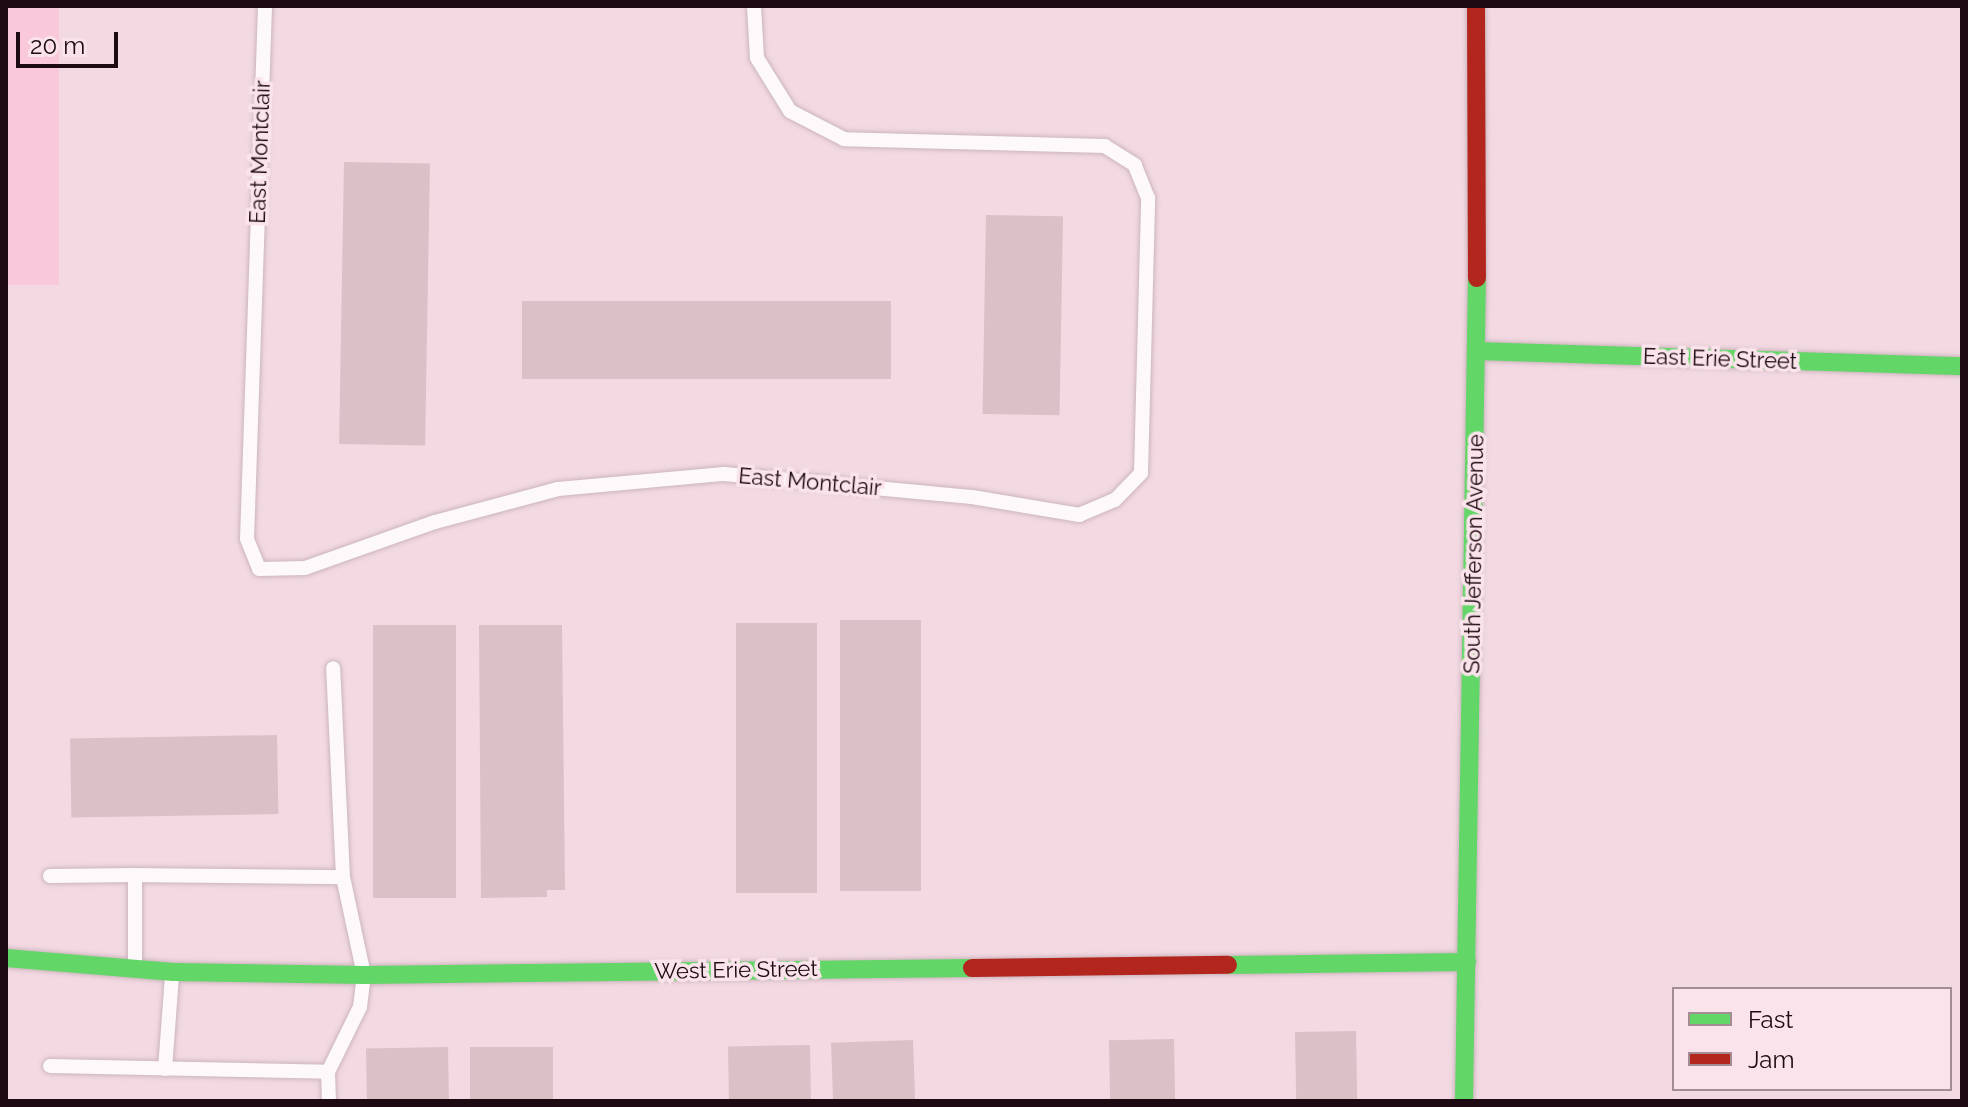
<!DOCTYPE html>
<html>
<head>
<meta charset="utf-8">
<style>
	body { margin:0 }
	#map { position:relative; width:1968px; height:1107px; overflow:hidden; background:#f3d9e2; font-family:Raleway,sans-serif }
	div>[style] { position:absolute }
	.built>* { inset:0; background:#f9c8da; transform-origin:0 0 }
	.building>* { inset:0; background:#d9c1c7; transform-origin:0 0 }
	.roads { filter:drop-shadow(0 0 2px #cbb5bd) drop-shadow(0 0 2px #cbb5bd) }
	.lane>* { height:14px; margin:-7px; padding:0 7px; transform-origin:7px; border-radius:7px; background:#fdf9fb }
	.fast>* { height:18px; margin:-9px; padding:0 9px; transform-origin:9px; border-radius:9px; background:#63d668 }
	.jam>* { height:18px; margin:-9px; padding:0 9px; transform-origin:9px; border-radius:9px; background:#b3261e }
	span { translate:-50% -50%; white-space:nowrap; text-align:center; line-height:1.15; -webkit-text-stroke:7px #fbe3eb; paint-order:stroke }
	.street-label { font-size:22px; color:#1e0a12 }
	.frame { position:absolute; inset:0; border:8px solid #1e0a12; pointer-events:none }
	.legend { position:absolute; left:1672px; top:987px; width:280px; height:104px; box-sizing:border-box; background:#fbe3eb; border:2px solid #a38c94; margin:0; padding:10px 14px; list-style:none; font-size:24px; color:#1e0a12 }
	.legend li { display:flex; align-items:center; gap:16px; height:40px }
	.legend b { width:40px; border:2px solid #a38c94 }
	.scale { position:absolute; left:16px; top:32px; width:102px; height:36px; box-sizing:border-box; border:4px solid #1e0a12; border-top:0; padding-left:10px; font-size:24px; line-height:28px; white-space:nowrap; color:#1e0a12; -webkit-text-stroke:6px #fbe3eb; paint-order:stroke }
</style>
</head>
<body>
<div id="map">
	<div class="built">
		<i style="left:6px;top:6px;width:53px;height:279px"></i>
	</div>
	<div class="building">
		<i style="left:344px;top:162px;width:86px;height:282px;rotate:1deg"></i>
		<i style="left:986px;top:215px;width:77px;height:199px;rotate:1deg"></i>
		<i style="left:522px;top:301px;width:369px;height:78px"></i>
		<i style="left:840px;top:620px;width:81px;height:271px"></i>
		<i style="left:736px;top:623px;width:81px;height:270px"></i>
		<i style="left:373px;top:625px;width:83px;height:273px"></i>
		<i style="clip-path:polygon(479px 625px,562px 625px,565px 890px,547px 890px,547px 897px,481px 898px)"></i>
		<i style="left:277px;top:735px;width:79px;height:207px;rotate:89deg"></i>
		<i style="left:1356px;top:1031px;width:70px;height:61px;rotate:89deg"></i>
		<i style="left:1174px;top:1039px;width:62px;height:65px;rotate:89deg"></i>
		<i style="left:913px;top:1040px;width:61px;height:82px;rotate:88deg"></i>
		<i style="left:810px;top:1045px;width:56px;height:82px;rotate:89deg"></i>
		<i style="left:448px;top:1047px;width:54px;height:82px;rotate:89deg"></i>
		<i style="left:470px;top:1047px;width:83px;height:54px"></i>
	</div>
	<div class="roads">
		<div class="lane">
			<i style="left:265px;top:6px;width:533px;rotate:91.93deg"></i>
			<i style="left:247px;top:539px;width:32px;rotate:68deg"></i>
			<i style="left:259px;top:569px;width:46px;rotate:-1.2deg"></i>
			<i style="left:305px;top:568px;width:138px;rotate:-19.5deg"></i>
			<i style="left:435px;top:522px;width:127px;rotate:-15deg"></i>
			<i style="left:558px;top:489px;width:167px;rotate:-5.2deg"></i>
			<i style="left:724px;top:474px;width:249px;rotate:5.3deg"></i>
			<i style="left:972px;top:497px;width:109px;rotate:9.5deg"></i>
			<i style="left:1079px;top:515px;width:39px;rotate:-23deg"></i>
			<i style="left:1115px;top:500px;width:37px;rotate:-46deg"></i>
			<i style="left:1141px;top:473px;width:275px;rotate:-88.5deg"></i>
			<i style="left:1148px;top:198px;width:35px;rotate:-112deg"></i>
			<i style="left:1135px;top:165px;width:36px;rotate:-148deg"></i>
			<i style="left:1105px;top:146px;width:261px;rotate:-178.5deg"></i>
			<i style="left:844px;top:139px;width:61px;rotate:-152.6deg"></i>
			<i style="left:790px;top:111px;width:62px;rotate:-121.9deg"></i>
			<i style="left:757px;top:58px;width:52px;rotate:-93.3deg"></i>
			<i style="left:50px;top:876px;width:85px;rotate:-0.7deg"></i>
			<i style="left:135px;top:965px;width:90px;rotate:-90deg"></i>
			<i style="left:135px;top:875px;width:208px;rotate:0.6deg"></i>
			<i style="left:50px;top:1066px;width:278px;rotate:1.2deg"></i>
			<i style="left:165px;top:1069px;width:93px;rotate:-85.7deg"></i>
			<i style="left:329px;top:1101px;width:29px;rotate:-92deg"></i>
			<i style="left:328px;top:1072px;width:72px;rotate:-63.8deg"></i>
			<i style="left:360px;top:1007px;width:32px;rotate:-83deg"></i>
			<i style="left:364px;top:975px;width:100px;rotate:-102.1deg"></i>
			<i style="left:343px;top:877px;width:209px;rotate:-92.7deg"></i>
		</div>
		<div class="fast">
			<i style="left:1477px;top:351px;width:485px;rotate:1.8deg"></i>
			<i style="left:6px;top:958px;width:168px;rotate:4.8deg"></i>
			<i style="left:173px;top:972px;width:191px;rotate:0.9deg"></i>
			<i style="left:364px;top:975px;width:608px;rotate:-0.66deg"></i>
			<i style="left:1228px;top:965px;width:239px;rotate:-0.7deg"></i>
			<i style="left:1464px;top:1101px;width:823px;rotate:-89.1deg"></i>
		</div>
		<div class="jam">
			<i style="left:1476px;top:6px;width:272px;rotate:89.8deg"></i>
			<i style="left:972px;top:968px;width:256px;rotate:-0.7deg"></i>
		</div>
	</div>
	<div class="street-label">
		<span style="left:260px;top:152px;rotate:-88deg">East Montclair</span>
		<span style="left:1720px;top:359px;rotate:2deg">East Erie Street</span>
		<span style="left:810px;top:482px;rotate:5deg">East Montclair</span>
		<span style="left:1474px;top:554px;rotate:-89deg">South Jefferson Avenue</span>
		<span style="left:736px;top:970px;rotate:-1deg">West Erie Street</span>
	</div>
	<div class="frame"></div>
	<ul class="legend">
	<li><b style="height:10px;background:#63d668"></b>Fast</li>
	<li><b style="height:10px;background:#b3261e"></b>Jam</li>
	</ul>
	<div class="scale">20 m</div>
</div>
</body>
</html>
